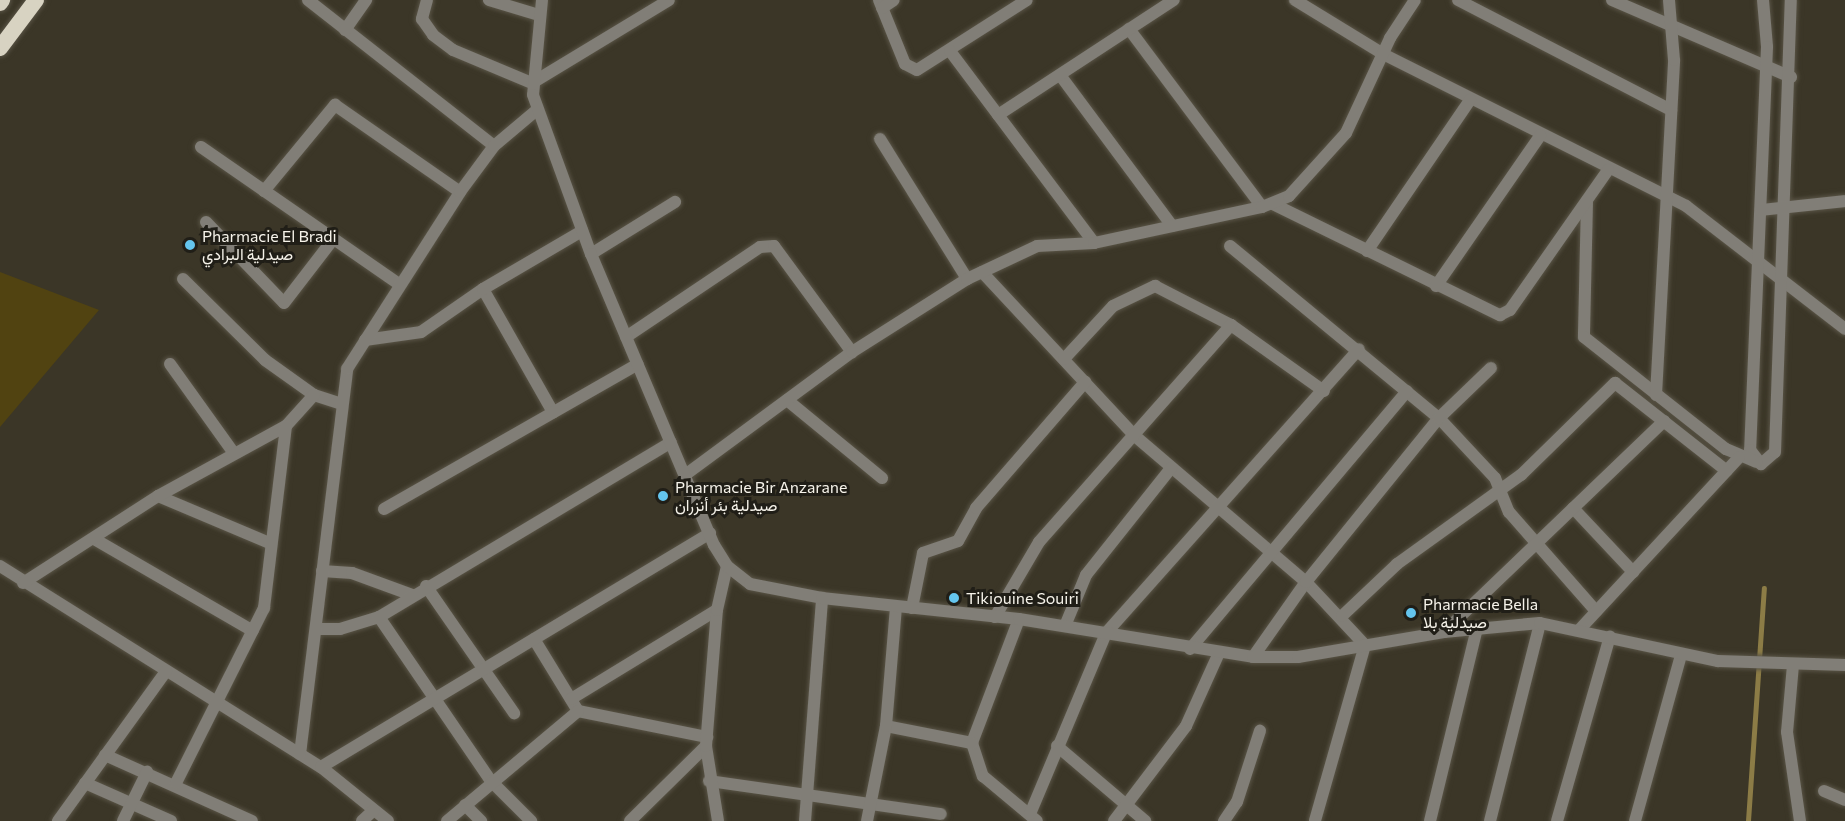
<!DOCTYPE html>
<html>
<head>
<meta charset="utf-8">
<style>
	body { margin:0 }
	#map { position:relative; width:1845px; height:821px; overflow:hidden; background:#3b3627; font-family:Commissioner,Vazirmatn,sans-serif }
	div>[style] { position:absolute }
	.green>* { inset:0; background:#514311 }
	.stream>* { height:4.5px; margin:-2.25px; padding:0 2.25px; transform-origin:2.25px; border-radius:2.25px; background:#8c7c46 }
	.roads { filter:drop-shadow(0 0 2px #595446) drop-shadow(0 0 2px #595446) }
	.minor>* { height:12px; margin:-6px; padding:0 6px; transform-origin:6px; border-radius:6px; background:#817e77 }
	.tertiary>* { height:12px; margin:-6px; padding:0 6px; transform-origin:6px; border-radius:6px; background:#817e77 }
	.trunk>* { height:16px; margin:-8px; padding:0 8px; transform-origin:8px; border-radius:8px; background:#d8d3c2 }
	.dots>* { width:16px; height:16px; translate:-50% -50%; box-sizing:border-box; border:3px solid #201e17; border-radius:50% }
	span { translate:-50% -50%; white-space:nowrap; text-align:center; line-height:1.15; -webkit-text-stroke:6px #201e17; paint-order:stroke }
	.poi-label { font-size:16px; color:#f6f3ea }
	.left { translate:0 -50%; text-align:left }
</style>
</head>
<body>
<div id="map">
	<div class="green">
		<i style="clip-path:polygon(0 272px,99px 310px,0 427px)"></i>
	</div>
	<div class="stream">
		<i style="left:1748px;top:821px;width:233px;rotate:-86.1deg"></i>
	</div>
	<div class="roads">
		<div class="minor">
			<i style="left:308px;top:0;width:236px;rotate:38.1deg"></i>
			<i style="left:427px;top:0;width:20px;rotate:105deg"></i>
			<i style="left:422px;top:19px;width:19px;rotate:55deg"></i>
			<i style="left:433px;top:35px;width:25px;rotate:37deg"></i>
			<i style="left:453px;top:50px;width:86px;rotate:22.7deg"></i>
			<i style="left:532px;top:83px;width:160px;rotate:-31.2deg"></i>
			<i style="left:489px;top:0;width:52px;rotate:16.7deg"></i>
			<i style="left:879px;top:0;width:69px;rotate:67.9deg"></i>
			<i style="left:905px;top:64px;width:13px;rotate:27deg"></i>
			<i style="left:917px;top:70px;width:130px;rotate:-32.5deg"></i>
			<i style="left:1295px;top:0;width:103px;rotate:31.5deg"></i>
			<i style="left:1383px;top:54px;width:339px;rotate:26.6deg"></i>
			<i style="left:1686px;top:206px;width:201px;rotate:37.7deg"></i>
			<i style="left:1458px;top:0;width:240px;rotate:27.3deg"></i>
			<i style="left:1612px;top:0;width:195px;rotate:23.3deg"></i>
			<i style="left:1763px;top:0;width:47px;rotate:85.1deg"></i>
			<i style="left:1767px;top:47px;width:403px;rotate:92.4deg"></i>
			<i style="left:1750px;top:450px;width:18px;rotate:52deg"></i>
			<i style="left:1761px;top:464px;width:18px;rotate:-41deg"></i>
			<i style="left:1775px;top:452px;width:452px;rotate:-88deg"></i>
			<i style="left:882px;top:8px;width:14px;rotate:-34deg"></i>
			<i style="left:1129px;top:29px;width:222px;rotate:53.2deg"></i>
			<i style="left:345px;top:30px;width:37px;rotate:-55deg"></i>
			<i style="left:950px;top:51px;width:240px;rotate:53.1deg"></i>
			<i style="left:1060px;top:75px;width:188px;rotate:53.4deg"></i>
			<i style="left:998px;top:115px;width:210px;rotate:-33.2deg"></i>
			<i style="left:880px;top:139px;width:165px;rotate:58.1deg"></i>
			<i style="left:201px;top:147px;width:242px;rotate:34.7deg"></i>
			<i style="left:264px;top:191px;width:112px;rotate:-50.5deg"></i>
			<i style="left:335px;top:105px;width:152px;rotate:34.8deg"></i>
			<i style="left:1587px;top:201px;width:136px;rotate:91.3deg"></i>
			<i style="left:1584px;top:337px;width:181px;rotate:38.3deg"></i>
			<i style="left:1726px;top:449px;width:33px;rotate:23deg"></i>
			<i style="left:1273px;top:204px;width:253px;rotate:26.1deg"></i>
			<i style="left:1500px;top:315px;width:11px;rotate:-27deg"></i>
			<i style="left:1510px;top:310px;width:171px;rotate:-55deg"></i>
			<i style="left:1761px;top:210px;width:84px;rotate:-6.1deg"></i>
			<i style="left:206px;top:222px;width:112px;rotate:46.1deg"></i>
			<i style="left:284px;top:303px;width:77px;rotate:-52.4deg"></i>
			<i style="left:1230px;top:246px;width:271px;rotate:39.5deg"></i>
			<i style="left:1439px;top:418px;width:82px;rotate:47deg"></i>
			<i style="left:1495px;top:478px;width:37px;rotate:68deg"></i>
			<i style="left:1509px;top:512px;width:132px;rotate:48.7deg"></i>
			<i style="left:1367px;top:251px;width:183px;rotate:-55.7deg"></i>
			<i style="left:591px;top:254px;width:99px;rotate:-31.8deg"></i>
			<i style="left:982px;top:272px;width:224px;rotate:47deg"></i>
			<i style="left:1135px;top:436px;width:225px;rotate:40.5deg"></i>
			<i style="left:1306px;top:582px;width:86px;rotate:46.9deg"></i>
			<i style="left:1365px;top:645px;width:183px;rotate:105.9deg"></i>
			<i style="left:183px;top:279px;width:115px;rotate:44.6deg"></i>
			<i style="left:265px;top:360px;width:60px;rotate:35.5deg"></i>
			<i style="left:314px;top:395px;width:26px;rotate:18deg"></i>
			<i style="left:1436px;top:286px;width:183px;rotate:-55.3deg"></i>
			<i style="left:483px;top:289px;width:142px;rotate:60.4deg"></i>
			<i style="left:626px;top:337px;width:161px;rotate:-33.9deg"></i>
			<i style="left:760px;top:247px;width:14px;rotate:-4deg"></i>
			<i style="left:774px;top:246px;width:132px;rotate:53.7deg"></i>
			<i style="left:365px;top:340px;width:57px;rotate:-8.1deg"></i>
			<i style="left:421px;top:332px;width:75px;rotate:-34.7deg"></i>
			<i style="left:483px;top:289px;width:115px;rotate:-30.4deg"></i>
			<i style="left:1064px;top:359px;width:72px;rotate:-47.2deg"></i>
			<i style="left:1113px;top:306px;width:47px;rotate:-25.5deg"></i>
			<i style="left:1155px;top:286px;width:85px;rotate:27.2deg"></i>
			<i style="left:1231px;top:325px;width:114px;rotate:35.4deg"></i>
			<i style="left:170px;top:364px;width:108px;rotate:54.4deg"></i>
			<i style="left:1656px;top:395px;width:335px;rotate:-86.9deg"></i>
			<i style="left:1674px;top:60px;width:60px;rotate:-94.8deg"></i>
			<i style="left:787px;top:400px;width:123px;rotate:39.4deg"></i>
			<i style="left:685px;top:475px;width:207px;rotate:-36.4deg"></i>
			<i style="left:852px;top:352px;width:136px;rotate:-32.4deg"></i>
			<i style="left:967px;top:279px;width:77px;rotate:-25.2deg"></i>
			<i style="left:1037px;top:246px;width:57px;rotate:-3deg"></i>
			<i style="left:1094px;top:243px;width:172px;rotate:-12.1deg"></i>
			<i style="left:1262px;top:207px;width:29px;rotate:-22deg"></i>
			<i style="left:1289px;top:196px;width:85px;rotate:-47.9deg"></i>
			<i style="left:1346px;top:133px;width:105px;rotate:-65.1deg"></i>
			<i style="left:1390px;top:38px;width:45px;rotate:-56.7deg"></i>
			<i style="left:158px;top:496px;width:121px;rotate:22.9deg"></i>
			<i style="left:1573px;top:508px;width:88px;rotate:46.8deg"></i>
			<i style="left:384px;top:509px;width:292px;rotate:-29.7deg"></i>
			<i style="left:96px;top:540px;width:181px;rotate:30.1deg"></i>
			<i style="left:0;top:566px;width:379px;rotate:32.1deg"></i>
			<i style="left:321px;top:767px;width:86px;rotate:38.9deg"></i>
			<i style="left:322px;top:571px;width:30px;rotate:4deg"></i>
			<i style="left:352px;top:573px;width:64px;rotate:20.1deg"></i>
			<i style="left:23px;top:583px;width:161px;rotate:-32.8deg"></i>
			<i style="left:158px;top:496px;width:146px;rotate:-28.7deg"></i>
			<i style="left:286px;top:426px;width:42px;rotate:-47.9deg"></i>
			<i style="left:426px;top:586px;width:155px;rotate:55.3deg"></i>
			<i style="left:912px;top:608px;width:56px;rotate:-78.7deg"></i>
			<i style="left:923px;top:553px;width:37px;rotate:-19deg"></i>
			<i style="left:958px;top:541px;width:38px;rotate:-61deg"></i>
			<i style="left:976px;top:508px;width:167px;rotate:-49.1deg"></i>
			<i style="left:1342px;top:616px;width:76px;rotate:-43.4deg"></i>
			<i style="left:1397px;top:564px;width:153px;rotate:-35.7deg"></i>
			<i style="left:1521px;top:475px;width:132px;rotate:-44.4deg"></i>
			<i style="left:1615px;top:383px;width:142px;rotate:38.2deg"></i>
			<i style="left:379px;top:617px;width:199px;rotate:55.7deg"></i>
			<i style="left:491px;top:781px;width:57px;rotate:45deg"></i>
			<i style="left:995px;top:617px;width:87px;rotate:-59.6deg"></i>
			<i style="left:1039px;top:542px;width:290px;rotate:-48.5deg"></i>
			<i style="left:1019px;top:619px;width:133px;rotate:110.8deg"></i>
			<i style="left:972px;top:743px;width:35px;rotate:72deg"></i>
			<i style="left:983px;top:776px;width:70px;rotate:39.8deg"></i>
			<i style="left:1065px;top:626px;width:55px;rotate:-67.6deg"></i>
			<i style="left:1086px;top:575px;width:137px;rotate:-51.5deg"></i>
			<i style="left:316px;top:629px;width:24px"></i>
			<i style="left:340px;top:629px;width:41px;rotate:-17.1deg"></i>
			<i style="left:379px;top:617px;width:340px;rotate:-30.9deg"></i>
			<i style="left:1580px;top:629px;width:234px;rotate:-47.2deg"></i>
			<i style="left:1444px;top:632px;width:305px;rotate:-43.8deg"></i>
			<i style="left:534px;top:639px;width:84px;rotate:58.6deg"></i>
			<i style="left:578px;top:711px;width:132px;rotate:11.4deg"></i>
			<i style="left:1190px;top:649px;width:337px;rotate:-49.9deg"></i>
			<i style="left:1253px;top:657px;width:92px;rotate:-54.8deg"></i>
			<i style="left:1306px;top:582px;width:211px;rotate:-51deg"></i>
			<i style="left:1439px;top:418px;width:72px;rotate:-43.9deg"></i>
			<i style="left:1793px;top:665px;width:67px;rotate:95.1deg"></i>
			<i style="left:1787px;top:732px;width:90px;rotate:81.7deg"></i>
			<i style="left:571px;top:699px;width:171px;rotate:-31.4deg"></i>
			<i style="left:886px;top:726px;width:88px;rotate:11.2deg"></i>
			<i style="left:1057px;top:746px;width:116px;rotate:40.4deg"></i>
			<i style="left:300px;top:754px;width:388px;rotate:-83deg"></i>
			<i style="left:347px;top:369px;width:210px;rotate:-57.4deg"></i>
			<i style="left:460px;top:192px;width:57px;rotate:-53.5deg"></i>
			<i style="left:494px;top:146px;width:57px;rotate:-40.1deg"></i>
			<i style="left:105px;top:755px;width:161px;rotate:24.2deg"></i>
			<i style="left:321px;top:767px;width:454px;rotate:-31deg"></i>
			<i style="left:709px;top:781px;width:234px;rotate:8.1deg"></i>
			<i style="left:85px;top:783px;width:94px;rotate:23.8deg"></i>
			<i style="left:176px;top:783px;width:196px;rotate:-63.3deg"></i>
			<i style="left:264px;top:608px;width:183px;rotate:-83.1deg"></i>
			<i style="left:1824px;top:791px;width:23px;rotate:23deg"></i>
			<i style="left:465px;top:805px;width:23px;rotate:45deg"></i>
			<i style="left:1030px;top:814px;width:196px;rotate:-67.2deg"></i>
			<i style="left:1106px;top:633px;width:380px;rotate:-48.3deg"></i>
			<i style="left:58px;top:821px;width:185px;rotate:-54.2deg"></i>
			<i style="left:123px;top:821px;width:55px;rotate:-63.9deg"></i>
			<i style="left:362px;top:821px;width:16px;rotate:-43deg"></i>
			<i style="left:447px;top:821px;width:171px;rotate:-40deg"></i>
			<i style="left:630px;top:821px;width:107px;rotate:-44.6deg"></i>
			<i style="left:718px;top:821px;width:76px;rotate:-99.1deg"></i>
			<i style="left:706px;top:746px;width:136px;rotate:-85.4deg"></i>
			<i style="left:717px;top:610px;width:45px;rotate:-77.2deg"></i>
			<i style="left:805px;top:821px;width:224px;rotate:-85.6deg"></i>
			<i style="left:867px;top:821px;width:97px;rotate:-78.7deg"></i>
			<i style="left:886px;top:726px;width:119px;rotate:-85.2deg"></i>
			<i style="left:1114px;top:821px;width:119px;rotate:-52.8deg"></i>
			<i style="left:1186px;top:726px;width:80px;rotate:-65.7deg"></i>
			<i style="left:1224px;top:821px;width:23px;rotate:-56deg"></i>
			<i style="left:1237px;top:802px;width:75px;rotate:-72.1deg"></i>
			<i style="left:1430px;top:821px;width:199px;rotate:-76.3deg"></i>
			<i style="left:1490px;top:821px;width:204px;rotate:-75.8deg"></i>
			<i style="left:1557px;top:821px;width:192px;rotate:-74deg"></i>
			<i style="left:1635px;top:821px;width:172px;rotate:-74.5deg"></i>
		</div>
		<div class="tertiary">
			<i style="left:542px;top:0;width:95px;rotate:95.4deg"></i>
			<i style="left:533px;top:95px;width:169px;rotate:70deg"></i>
			<i style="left:591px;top:254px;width:316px;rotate:67.1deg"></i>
			<i style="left:714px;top:545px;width:25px;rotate:58deg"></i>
			<i style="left:727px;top:566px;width:29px;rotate:38deg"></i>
			<i style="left:750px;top:584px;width:73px;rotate:11deg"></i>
			<i style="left:822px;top:598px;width:198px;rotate:6.1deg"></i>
			<i style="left:1019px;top:619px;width:237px;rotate:9.2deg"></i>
			<i style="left:1253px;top:657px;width:45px"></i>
			<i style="left:1298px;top:657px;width:148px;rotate:-9.7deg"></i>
			<i style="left:1444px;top:632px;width:96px;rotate:-5.4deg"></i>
			<i style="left:1540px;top:623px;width:182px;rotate:12.1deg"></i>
			<i style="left:1718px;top:661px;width:127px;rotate:1.8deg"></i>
		</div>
		<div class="trunk">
			<i style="left:0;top:3px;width:4px;rotate:-56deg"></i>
			<i style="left:0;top:48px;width:60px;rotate:-53.1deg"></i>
		</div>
	</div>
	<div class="dots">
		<i style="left:190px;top:245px;background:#64c5ee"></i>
		<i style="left:663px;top:496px;background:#64c5ee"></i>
		<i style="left:954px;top:598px;background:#64c5ee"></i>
		<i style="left:1411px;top:613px;background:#64c5ee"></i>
	</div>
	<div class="poi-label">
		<span class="left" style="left:202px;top:245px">Pharmacie El Bradi<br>صيدلية البرادي</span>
		<span class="left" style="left:675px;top:496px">Pharmacie Bir Anzarane<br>صيدلية بئر أنزران</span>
		<span class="left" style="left:966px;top:598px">Tikiouine Souiri</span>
		<span class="left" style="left:1423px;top:613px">Pharmacie Bella<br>صيدلية بلا</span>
	</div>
</div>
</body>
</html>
